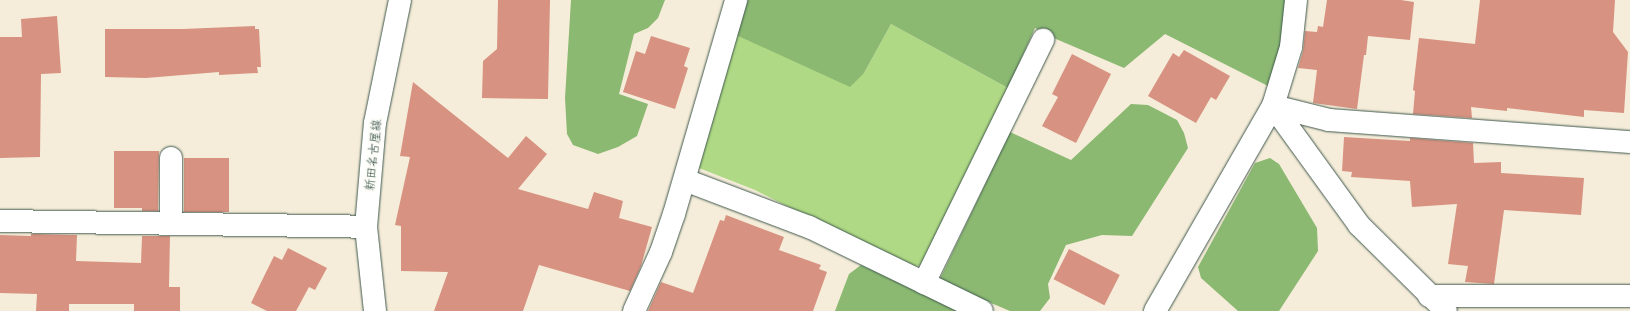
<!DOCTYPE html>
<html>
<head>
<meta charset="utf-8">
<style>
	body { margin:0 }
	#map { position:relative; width:1630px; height:311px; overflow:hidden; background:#f5edd9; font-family:Mali,"Klee One",sans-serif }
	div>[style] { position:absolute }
	.green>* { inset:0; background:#afd984 }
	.forest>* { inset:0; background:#8bb972 }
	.building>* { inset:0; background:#d79281; transform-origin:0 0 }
	.roads { filter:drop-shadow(0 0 1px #3f574d) drop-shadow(0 0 1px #3f574d) }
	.minor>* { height:22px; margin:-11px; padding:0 11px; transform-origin:11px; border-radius:11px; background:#fff }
	.major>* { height:22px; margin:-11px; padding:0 11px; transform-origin:11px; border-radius:11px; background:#fff }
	span { translate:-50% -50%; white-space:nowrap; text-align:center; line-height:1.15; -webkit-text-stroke:4px #fdfcf7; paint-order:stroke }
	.street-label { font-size:12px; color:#1f3d34 }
</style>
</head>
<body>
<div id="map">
	<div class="green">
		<i style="clip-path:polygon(891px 24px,1008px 88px,924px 265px,907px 267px,755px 190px,699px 168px,736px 35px,864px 73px)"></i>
	</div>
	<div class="forest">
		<i style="clip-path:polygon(571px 0,665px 0,658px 18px,648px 28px,634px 34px,619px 94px,648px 104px,637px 136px,618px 147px,598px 154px,573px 145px,567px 134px,565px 98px)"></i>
		<i style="clip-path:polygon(746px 0,1288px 0,1282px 63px,1268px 86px,1165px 34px,1124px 68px,1056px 39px,1035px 28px,1008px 88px,891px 24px,864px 73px,850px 87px,736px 35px)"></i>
		<i style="clip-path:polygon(1131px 104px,1148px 105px,1177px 120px,1184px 133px,1188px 148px,1132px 236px,1102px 235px,1066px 245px,1048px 284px,1050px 298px,1040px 311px,1010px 311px,939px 281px,1010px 132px,1071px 160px)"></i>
		<i style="clip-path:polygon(1270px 158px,1279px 164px,1317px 228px,1318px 251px,1279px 311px,1238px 311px,1201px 278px,1198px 267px,1255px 163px)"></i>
		<i style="clip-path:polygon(861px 265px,962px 311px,835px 311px,849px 274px)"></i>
	</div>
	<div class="building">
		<i style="clip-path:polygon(498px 0,550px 0,548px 99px,482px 98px,483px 61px,497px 49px)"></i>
		<i style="clip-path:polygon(1327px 0,1401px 0,1414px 2px,1410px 40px,1368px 36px,1366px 55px,1364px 55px,1357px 109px,1313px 103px,1317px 70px,1298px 68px,1303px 51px,1305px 31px,1317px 32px,1318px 26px,1323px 27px)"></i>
		<i style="clip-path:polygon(1480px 0,1615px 0,1613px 32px,1628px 52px,1624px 113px,1584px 110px,1584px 117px,1507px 108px,1507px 111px,1471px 107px,1472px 118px,1413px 114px,1415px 91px,1413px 90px,1419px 38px,1475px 44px)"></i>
		<i style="clip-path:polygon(57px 16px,61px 73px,41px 74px,40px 157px,0 158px,0 37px,22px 37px,21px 19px)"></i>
		<i style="clip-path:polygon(255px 26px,255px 29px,259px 29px,261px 67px,257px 67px,258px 73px,219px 75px,219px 72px,146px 78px,105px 77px,105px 29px,183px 29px)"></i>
		<i style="clip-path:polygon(651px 36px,690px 48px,684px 66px,688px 68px,675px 109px,623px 92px,636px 51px,645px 54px)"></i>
		<i style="clip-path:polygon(1184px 50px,1230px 76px,1216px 100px,1211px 97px,1196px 123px,1148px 96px,1173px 53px,1179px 57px)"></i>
		<i style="clip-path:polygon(1072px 54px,1111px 74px,1076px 143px,1042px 126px,1058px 97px,1052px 94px)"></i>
		<i style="clip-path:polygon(413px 82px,508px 158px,526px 136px,547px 154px,518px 189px,588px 209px,594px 192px,623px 201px,619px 218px,652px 227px,641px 266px,630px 291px,539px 265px,523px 311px,434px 311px,448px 272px,401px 271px,401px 226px,395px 225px,410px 157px,400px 156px)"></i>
		<i style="clip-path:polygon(1344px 137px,1410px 141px,1410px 138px,1473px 143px,1474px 163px,1501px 162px,1501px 173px,1584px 178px,1581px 215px,1504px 210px,1494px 284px,1465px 282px,1468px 266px,1448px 264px,1457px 204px,1412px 207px,1410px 181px,1351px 177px,1352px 172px,1342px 171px)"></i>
		<i style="clip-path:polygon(114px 151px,159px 151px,158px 211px,142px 211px,142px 208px,114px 208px)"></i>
		<i style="left:184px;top:158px;width:45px;height:54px"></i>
		<i style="clip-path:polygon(726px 215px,784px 237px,779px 250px,821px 265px,819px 269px,827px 272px,813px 311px,648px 311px,661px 282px,693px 293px,720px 220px,724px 221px)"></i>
		<i style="clip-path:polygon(31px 234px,77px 235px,76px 261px,141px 263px,142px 236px,170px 236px,169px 287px,180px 287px,180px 311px,134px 311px,134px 304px,69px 304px,69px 311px,36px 311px,37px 294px,0 293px,0 235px,31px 236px)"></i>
		<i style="clip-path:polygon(288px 248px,327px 268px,315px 290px,309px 287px,296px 311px,267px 311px,251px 303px,274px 256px,282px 260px)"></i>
		<i style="left:1069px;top:249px;width:57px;height:34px;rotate:27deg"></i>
	</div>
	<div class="roads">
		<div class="minor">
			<i style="left:1273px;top:106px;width:58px;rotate:14deg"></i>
			<i style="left:1329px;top:120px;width:302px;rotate:4.2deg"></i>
			<i style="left:1273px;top:106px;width:147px;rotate:54.1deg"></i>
			<i style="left:1359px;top:225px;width:122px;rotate:44.7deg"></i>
			<i style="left:685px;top:180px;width:133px;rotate:20.8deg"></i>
			<i style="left:809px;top:227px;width:192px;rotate:25.9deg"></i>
			<i style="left:0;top:221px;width:366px;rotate:0.9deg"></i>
			<i style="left:171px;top:224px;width:66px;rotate:-90deg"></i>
			<i style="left:924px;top:283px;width:271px;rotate:-63.9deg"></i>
			<i style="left:1429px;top:296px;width:201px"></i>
			<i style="left:634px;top:311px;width:65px;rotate:-65.4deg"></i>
			<i style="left:661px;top:252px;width:40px;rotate:-71.1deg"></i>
			<i style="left:674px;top:214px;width:223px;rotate:-73.8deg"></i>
			<i style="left:1155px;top:311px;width:237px;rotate:-60.1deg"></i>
			<i style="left:1273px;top:106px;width:62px;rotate:-73deg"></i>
			<i style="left:1291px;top:47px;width:47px;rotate:-83.9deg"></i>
		</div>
		<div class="major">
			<i style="left:375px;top:311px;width:84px;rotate:-96.1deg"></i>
			<i style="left:366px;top:227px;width:104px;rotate:-85.1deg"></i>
			<i style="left:375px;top:123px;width:126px;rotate:-78.5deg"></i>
		</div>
	</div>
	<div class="street-label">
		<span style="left:373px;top:155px;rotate:-84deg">新田名古屋線</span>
	</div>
</div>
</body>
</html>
